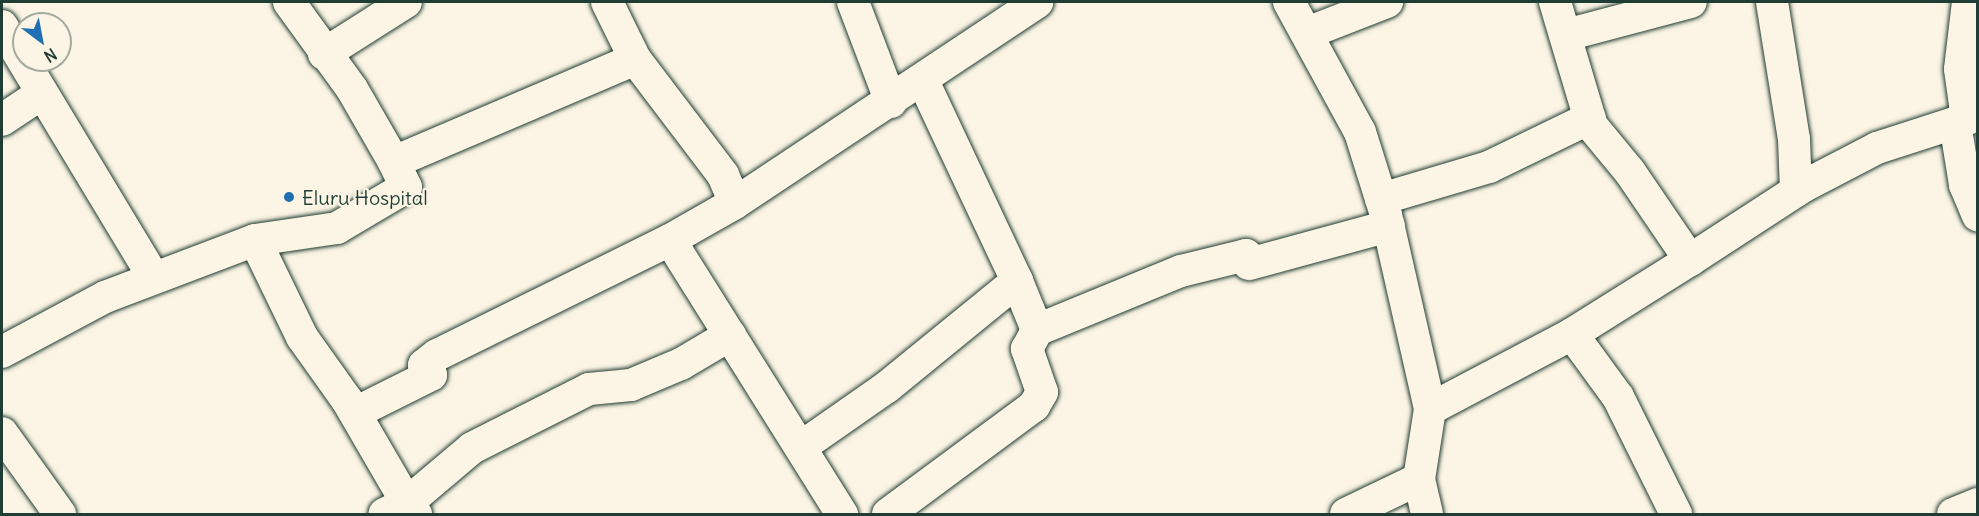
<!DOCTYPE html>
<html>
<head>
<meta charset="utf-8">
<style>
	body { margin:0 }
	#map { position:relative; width:1979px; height:516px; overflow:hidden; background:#fcf5e5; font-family:Delius,sans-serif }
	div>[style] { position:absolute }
	.roads { filter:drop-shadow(0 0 2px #1f3d34) drop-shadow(0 0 2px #1f3d34) }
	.minor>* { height:32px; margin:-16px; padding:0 16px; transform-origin:16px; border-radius:16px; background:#fcf5e5 }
	.dots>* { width:16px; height:16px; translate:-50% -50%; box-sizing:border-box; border:3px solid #fcf5e5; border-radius:50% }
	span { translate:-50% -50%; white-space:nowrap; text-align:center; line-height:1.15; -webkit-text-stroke:4.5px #fcf5e5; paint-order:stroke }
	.poi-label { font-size:20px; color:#1f3d34 }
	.left { translate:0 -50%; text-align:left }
	.frame { position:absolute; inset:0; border:3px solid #1f3d34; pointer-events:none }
	.north { position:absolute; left:12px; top:12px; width:60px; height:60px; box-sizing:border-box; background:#fcf5e5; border:2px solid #a4ab9e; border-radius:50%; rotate:148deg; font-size:16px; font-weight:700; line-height:24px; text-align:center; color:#1f3d34 }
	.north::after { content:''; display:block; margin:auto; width:21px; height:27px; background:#1f6fb2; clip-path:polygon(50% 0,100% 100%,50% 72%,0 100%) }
</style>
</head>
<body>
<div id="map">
	<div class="roads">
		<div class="minor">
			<i style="left:289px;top:2px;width:107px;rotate:54.1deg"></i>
			<i style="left:352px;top:89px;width:84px;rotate:60.1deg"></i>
			<i style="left:607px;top:2px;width:64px;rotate:63.8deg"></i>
			<i style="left:853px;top:2px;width:107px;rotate:69.2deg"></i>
			<i style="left:1289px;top:2px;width:148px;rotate:61.4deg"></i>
			<i style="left:1360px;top:132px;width:87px;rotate:72.6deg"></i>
			<i style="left:1386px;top:215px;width:199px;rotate:77.2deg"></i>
			<i style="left:1430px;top:409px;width:71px;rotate:98.9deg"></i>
			<i style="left:1555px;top:2px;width:129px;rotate:73.4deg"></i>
			<i style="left:1592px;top:126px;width:60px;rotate:50.4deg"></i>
			<i style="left:1630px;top:172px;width:107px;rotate:55.7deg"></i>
			<i style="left:1690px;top:260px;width:139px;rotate:147.9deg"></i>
			<i style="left:1772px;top:2px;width:139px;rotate:80.9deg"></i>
			<i style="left:1794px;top:139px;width:52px;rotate:87.8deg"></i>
			<i style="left:2px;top:26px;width:294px;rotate:58.9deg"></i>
			<i style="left:1307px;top:33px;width:86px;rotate:-21.2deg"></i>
			<i style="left:1566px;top:35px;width:129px;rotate:-14.8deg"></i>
			<i style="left:324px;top:54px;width:97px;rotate:-32.4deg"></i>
			<i style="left:923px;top:81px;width:221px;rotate:64.8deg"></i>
			<i style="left:2px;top:120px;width:47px;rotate:-33.7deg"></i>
			<i style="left:1955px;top:123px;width:63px;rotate:80.8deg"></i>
			<i style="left:1965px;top:185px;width:33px;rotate:67deg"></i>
			<i style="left:1381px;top:199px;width:113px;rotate:-16.5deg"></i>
			<i style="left:1489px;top:167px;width:112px;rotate:-25.9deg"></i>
			<i style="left:735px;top:203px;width:363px;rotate:-33.6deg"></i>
			<i style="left:255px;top:240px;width:108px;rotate:64.1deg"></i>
			<i style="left:302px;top:337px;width:77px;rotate:54.5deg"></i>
			<i style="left:347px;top:400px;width:119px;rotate:59.8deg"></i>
			<i style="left:407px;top:503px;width:25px;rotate:154deg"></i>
			<i style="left:1690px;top:260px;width:136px;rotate:-33deg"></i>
			<i style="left:1804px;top:186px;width:82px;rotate:-27.5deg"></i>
			<i style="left:1877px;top:148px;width:95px;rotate:-17.9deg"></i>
			<i style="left:1967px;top:119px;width:50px;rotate:-98deg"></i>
			<i style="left:1960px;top:69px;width:67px;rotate:-83.2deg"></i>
			<i style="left:2px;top:352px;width:117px;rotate:-28.1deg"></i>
			<i style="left:105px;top:297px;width:160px;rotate:-20.8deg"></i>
			<i style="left:255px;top:240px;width:83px;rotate:-8.3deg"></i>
			<i style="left:337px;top:228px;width:80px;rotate:-30.7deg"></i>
			<i style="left:406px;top:187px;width:28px;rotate:-116deg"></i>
			<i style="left:394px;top:162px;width:262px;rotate:-23.1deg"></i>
			<i style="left:635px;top:59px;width:146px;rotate:52.8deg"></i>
			<i style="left:723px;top:175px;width:30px;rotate:67deg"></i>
			<i style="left:735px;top:203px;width:75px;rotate:150.4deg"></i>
			<i style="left:670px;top:240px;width:324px;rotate:57.9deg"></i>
			<i style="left:1430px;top:409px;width:161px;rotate:-27.8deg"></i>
			<i style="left:1572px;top:334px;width:78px;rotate:53.9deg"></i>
			<i style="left:1618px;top:397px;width:131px;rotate:63.6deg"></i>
			<i style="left:355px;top:413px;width:85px;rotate:-26.6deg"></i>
			<i style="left:431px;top:375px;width:12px;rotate:-125deg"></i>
			<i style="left:424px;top:365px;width:16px;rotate:-38deg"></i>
			<i style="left:437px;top:355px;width:260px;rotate:-26.3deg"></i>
			<i style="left:2px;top:433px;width:100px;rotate:54.4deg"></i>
			<i style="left:801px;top:447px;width:105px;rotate:-34.9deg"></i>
			<i style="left:887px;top:387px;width:168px;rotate:-39.2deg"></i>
			<i style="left:1017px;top:281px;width:53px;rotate:67.8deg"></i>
			<i style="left:416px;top:514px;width:14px;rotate:-129deg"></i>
			<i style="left:407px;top:503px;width:85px;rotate:-40.2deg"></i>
			<i style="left:472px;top:448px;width:131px;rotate:-26.8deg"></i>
			<i style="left:589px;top:389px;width:42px;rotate:-5.4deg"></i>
			<i style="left:631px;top:385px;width:54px;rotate:-22.8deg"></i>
			<i style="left:681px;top:364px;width:57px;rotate:-30.6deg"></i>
			<i style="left:888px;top:514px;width:182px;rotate:-36.5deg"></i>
			<i style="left:1034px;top:406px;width:16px;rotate:-60deg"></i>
			<i style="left:1042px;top:392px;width:46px;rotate:-109.2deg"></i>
			<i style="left:1027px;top:349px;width:21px;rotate:-62deg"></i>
			<i style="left:1037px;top:330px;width:156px;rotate:-22.3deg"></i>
			<i style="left:1181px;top:271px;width:67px;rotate:-13.8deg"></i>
			<i style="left:1246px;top:255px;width:9px;rotate:72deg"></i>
			<i style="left:1249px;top:264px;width:145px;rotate:-15.2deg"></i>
			<i style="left:1346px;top:514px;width:81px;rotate:-25.6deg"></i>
			<i style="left:1419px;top:479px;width:36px;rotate:77deg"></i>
			<i style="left:1953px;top:514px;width:27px;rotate:-22deg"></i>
		</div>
	</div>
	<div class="dots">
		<i style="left:289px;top:197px;background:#1f6fb2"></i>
	</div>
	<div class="poi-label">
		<span class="left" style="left:302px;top:197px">Eluru Hospital</span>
	</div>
	<div class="frame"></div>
	<div class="north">N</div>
</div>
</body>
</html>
